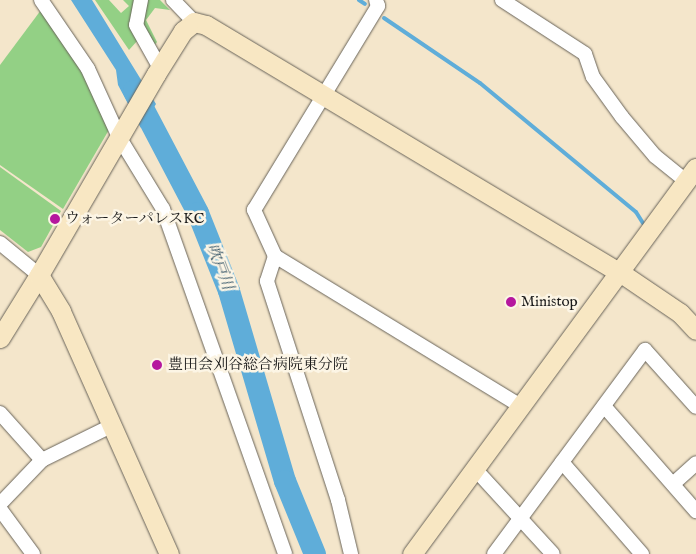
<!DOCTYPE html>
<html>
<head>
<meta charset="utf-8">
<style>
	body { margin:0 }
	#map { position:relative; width:696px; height:554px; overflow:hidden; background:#f4e6cb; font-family:"IM FELL English","Noto Serif JP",serif }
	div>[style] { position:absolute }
	.green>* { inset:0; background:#93d085 }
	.water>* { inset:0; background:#5fadd9 }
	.stream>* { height:4px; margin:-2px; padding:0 2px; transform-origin:2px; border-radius:2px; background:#5fadd9 }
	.river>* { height:22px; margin:-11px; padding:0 11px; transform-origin:11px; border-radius:11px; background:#5fadd9 }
	.roads { filter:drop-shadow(0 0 1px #686359) drop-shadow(0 0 1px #686359) }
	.street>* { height:14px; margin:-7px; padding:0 7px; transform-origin:7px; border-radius:7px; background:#fff }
	.secondary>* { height:19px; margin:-9.5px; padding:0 9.5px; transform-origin:9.5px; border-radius:9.5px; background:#f8e7c3 }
	.dots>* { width:14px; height:14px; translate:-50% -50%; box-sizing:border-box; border:2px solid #fcf5e5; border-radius:50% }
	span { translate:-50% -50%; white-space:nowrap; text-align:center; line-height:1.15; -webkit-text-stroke:5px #fcf5e5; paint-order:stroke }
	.poi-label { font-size:15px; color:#1c1c1c }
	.left { translate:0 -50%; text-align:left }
	.water-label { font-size:16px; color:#375668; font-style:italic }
</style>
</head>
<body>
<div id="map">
	<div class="green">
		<i style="clip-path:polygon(95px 0,109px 0,121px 13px,129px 6px,123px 0,160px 0,170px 10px,155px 8px,146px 20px,157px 42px,146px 57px,138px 40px,129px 50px)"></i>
		<i style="clip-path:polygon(41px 10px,82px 71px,110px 128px,63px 209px,0 165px,0 65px)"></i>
		<i style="clip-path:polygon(0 167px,61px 211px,41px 247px,28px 252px,0 230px)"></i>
	</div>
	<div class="water">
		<i style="clip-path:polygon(71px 0,92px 0,156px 104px,141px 128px,118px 85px,116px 70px)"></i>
	</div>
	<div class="stream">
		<i style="left:359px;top:0;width:7px;rotate:34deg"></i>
		<i style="left:384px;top:18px;width:116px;rotate:34.1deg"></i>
		<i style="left:480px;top:83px;width:202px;rotate:39.6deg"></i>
		<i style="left:636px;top:212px;width:13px;rotate:58deg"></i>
	</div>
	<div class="river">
		<i style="left:134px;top:91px;width:138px;rotate:62.3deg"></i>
		<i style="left:198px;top:213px;width:84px;rotate:68.3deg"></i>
		<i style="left:229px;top:291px;width:198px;rotate:73.6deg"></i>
		<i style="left:285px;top:481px;width:79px;rotate:67.7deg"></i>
	</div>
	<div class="roads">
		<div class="street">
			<i style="left:41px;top:0;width:83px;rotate:55.7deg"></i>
			<i style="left:88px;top:69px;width:75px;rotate:65.5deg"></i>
			<i style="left:119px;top:137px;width:84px;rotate:58.6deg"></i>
			<i style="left:163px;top:209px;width:366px;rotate:70.5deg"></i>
			<i style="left:141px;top:0;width:25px;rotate:101deg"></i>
			<i style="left:136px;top:25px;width:49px;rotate:60.8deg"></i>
			<i style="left:173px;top:0;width:30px;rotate:46deg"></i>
			<i style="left:502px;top:0;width:99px;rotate:33deg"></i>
			<i style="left:585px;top:54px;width:24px;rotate:71deg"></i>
			<i style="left:593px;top:77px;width:49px;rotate:54.1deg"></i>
			<i style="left:622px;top:117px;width:51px;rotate:49.8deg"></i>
			<i style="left:655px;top:156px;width:40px;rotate:39deg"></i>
			<i style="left:0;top:243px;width:50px;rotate:39.4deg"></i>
			<i style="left:275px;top:256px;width:288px;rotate:31.4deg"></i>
			<i style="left:604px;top:406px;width:140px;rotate:48.8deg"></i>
			<i style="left:0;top:413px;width:63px;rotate:48.2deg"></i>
			<i style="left:562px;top:462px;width:122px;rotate:49deg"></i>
			<i style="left:475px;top:469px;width:115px;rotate:47.5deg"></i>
			<i style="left:673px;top:484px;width:31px;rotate:-42deg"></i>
			<i style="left:0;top:504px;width:61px;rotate:-46.3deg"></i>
			<i style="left:42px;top:460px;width:77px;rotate:-26.2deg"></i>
			<i style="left:0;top:509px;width:56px;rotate:53.7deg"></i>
			<i style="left:351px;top:554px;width:56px;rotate:-103.5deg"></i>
			<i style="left:338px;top:500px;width:230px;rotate:-108deg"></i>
			<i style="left:267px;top:281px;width:26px;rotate:-72deg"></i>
			<i style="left:275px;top:256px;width:51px;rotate:-114.5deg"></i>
			<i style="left:254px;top:210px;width:239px;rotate:-58.7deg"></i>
			<i style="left:378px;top:6px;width:6px;rotate:-108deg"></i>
			<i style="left:494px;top:554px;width:254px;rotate:-53.5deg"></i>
			<i style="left:645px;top:350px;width:76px;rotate:48.2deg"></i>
		</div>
		<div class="secondary">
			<i style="left:0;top:338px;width:74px;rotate:-58.2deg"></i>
			<i style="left:169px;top:554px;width:266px;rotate:-114deg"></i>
			<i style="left:61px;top:311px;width:42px;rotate:-121.4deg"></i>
			<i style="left:39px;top:275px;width:233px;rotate:-59.8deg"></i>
			<i style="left:156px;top:74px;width:51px;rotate:-57.9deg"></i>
			<i style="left:183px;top:31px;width:14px;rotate:-39deg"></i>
			<i style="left:194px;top:22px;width:12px;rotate:14deg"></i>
			<i style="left:206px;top:25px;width:483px;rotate:30.9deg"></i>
			<i style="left:621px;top:273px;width:71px;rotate:34.1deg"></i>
			<i style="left:680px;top:313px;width:23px;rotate:47deg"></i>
			<i style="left:412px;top:554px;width:479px;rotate:-53.7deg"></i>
		</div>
	</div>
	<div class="dots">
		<i style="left:55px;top:219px;background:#b5179e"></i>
		<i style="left:511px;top:302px;background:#b5179e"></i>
		<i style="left:157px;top:365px;background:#b5179e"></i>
	</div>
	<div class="poi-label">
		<span class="left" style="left:65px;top:219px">ウォーターパレスKC</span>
		<span class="left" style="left:521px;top:302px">Ministop</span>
		<span class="left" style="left:168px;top:365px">豊田会刈谷総合病院東分院</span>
	</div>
	<div class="water-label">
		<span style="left:219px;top:267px;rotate:69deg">吹戸川</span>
	</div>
</div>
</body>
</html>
